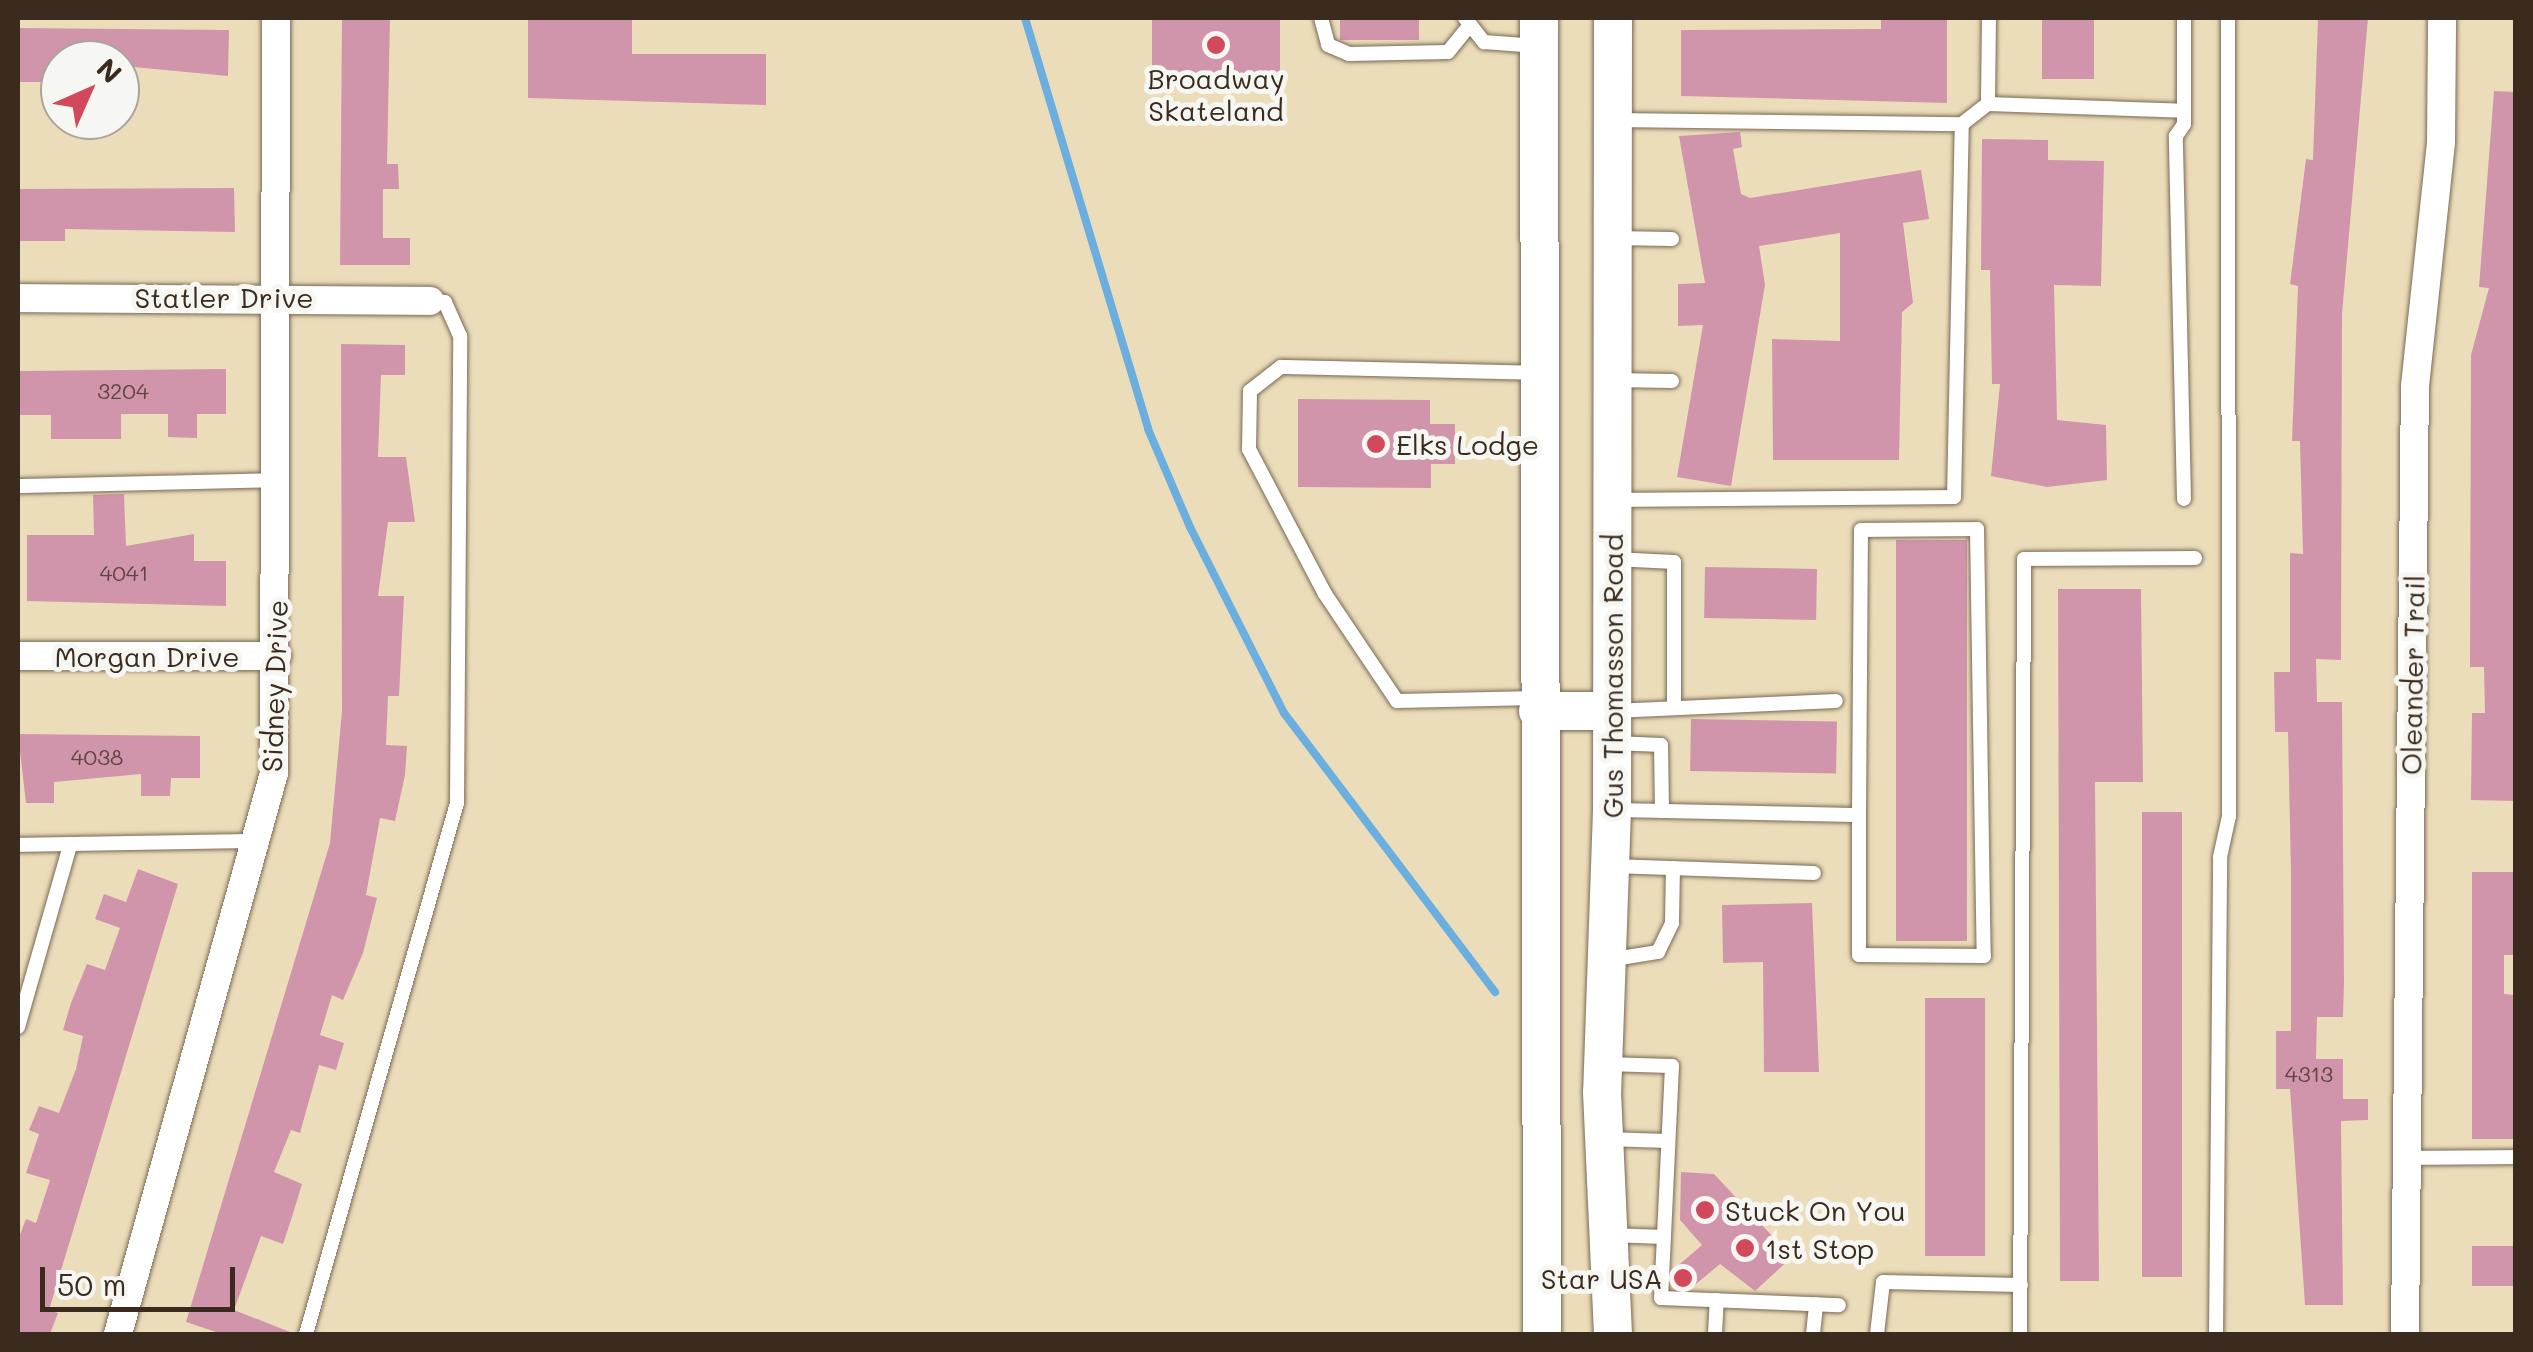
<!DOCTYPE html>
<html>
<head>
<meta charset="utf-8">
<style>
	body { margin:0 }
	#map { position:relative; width:2533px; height:1352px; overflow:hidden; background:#ecddba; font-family:Mali,sans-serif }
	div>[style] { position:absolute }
	.stream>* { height:8px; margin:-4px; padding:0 4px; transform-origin:4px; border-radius:4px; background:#6baee0 }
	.building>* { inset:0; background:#d195ab; transform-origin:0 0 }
	.roads { filter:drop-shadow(0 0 2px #796955) drop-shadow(0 0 2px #796955) }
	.service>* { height:14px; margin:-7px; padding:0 7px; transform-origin:7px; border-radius:7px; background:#fff }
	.minor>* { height:28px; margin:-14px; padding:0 14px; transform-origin:14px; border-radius:14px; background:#fff }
	.secondary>* { height:38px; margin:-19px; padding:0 19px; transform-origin:19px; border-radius:19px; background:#fff }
	.dots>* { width:28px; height:28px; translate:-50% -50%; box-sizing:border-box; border:5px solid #f6f6f2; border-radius:50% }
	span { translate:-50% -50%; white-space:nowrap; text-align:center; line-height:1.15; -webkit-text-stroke:10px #f6f6f2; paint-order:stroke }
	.number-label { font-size:22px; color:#604541 }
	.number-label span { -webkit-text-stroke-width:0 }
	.poi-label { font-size:28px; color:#3b2a1e }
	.left { translate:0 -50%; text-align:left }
	.right { translate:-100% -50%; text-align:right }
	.street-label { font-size:28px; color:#3b2a1e }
	.frame { position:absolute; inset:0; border:20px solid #3b2a1e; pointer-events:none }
	.north { position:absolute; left:40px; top:40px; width:100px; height:100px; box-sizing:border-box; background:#f6f6f2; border:2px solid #aba49d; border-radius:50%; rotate:45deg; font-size:28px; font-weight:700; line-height:40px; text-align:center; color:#3b2a1e }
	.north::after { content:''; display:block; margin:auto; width:35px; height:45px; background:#d1495b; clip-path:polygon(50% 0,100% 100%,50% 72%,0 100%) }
	.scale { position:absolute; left:40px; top:1267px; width:195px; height:45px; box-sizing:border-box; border:5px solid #3b2a1e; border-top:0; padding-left:12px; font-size:30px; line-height:35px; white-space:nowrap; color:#3b2a1e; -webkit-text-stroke:8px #f6f6f2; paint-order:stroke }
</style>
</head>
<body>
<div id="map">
	<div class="stream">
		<i style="left:1025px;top:18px;width:429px;rotate:73.3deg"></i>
		<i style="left:1148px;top:429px;width:107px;rotate:66.8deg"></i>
		<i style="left:1190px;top:527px;width:208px;rotate:63.2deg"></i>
		<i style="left:1284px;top:713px;width:350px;rotate:52.9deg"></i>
	</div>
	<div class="building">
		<i style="clip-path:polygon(342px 18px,390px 18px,387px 164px,398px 164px,399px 189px,383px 189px,383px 238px,410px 238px,410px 265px,340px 265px)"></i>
		<i style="clip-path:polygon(528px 18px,632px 18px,632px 54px,766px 54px,766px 105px,528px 98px)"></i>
		<i style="left:1152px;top:18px;width:128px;height:55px"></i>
		<i style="left:1340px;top:18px;width:79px;height:22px"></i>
		<i style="clip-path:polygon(1881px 18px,1947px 18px,1947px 103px,1681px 96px,1681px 30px,1881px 29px)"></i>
		<i style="left:2042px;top:18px;width:52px;height:61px"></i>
		<i style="clip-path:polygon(2318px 18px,2368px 18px,2342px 314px,2341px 660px,2316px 659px,2317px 702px,2342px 702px,2344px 981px,2343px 1017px,2317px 1017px,2316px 1059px,2343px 1059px,2343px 1099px,2368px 1099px,2368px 1120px,2341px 1121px,2343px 1305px,2305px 1305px,2290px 1089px,2276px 1089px,2276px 1031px,2291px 1031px,2291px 873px,2288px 732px,2275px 732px,2274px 672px,2290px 672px,2290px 553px,2303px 554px,2300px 441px,2292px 441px,2298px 286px,2290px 284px,2306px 159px,2313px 160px)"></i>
		<i style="clip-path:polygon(18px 28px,229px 30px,228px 76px,60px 60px,60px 82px,18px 82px)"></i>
		<i style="clip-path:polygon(2494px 91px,2516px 92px,2516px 801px,2471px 800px,2472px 713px,2485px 713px,2484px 667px,2470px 667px,2471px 355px,2489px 288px,2479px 287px)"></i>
		<i style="clip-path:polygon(1740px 132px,1742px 147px,1733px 149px,1741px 194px,1750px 198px,1921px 170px,1929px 219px,1903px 223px,1913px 303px,1902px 312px,1899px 460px,1773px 460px,1772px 339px,1840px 341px,1840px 233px,1759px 246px,1765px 285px,1731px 486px,1677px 477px,1703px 325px,1678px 326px,1678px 284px,1705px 283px,1679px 136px)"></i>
		<i style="clip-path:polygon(1982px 139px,2048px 140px,2048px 160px,2104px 161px,2101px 286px,2054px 285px,2057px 420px,2106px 425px,2107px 480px,2047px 487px,1991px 476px,2000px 384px,1992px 384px,1990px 270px,1981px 270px)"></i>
		<i style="clip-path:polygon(234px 188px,235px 232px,65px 229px,65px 241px,18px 241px,18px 189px)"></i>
		<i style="clip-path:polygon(341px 344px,405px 345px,405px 375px,381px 375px,378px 457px,406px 457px,415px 522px,388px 522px,378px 596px,404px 596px,399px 696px,388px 696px,386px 745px,407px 746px,405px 775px,395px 821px,380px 818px,366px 895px,377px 898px,363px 953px,343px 1000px,332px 995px,320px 1035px,344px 1043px,336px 1070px,319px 1065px,300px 1133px,291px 1130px,274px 1172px,302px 1184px,291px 1220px,283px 1244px,261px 1236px,234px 1310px,295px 1334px,222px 1334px,186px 1322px,330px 843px,342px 711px)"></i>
		<i style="clip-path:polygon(226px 369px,226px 414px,197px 414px,197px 438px,168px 437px,168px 414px,121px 414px,121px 439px,51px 439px,51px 415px,20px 415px,20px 371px)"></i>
		<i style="clip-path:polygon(1298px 399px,1430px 400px,1430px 424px,1455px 424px,1455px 464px,1431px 464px,1431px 488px,1298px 487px)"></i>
		<i style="clip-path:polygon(124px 494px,126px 546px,194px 534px,194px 561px,226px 561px,226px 606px,27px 601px,27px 535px,94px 535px,93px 495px)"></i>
		<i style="left:1896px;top:540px;width:71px;height:401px"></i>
		<i style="left:1705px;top:567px;width:112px;height:51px;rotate:1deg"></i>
		<i style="clip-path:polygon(2058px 589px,2141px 589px,2143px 782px,2095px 782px,2099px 1281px,2060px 1281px)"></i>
		<i style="left:1691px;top:719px;width:146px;height:52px;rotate:1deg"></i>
		<i style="clip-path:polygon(18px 734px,200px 736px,200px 778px,171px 778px,170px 796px,141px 796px,141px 774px,54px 782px,54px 803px,26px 803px)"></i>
		<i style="left:2142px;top:812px;width:40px;height:465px"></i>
		<i style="clip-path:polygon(138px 869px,178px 884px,49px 1310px,58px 1313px,50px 1334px,18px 1334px,18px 1240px,26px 1219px,36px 1223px,50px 1180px,26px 1173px,39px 1134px,29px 1130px,39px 1106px,59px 1113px,76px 1069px,83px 1036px,63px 1030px,71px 1003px,87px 964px,105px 970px,120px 928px,95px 919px,104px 894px,126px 902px)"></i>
		<i style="clip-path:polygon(2472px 872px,2516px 872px,2516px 955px,2504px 955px,2504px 994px,2516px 995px,2516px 1139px,2472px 1139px)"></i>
		<i style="clip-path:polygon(1812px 903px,1819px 1072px,1764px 1072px,1763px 962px,1723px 963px,1722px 905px)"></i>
		<i style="left:1925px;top:998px;width:60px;height:258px"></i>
		<i style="clip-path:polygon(1681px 1172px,1714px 1174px,1792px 1257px,1755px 1291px,1720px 1264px,1690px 1289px,1672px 1284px,1673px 1270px,1702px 1245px,1680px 1220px)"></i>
		<i style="left:2516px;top:1246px;width:40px;height:44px;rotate:90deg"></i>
	</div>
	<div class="roads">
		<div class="service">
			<i style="left:1321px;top:18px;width:28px;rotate:75deg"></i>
			<i style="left:1328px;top:45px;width:23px;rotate:23deg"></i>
			<i style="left:1349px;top:54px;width:99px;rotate:-1.2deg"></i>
			<i style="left:1448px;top:52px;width:33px;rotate:-51deg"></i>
			<i style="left:1465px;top:18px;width:31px;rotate:52deg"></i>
			<i style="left:1484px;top:42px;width:53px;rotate:4.3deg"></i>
			<i style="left:1989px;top:18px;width:86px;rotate:90.7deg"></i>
			<i style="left:1988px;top:104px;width:196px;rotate:2deg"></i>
			<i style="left:1614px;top:120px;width:348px;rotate:0.7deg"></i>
			<i style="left:1613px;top:238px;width:59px;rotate:1deg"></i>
			<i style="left:1613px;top:380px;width:59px;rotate:1deg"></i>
			<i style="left:18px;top:486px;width:258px;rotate:-1.3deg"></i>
			<i style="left:2184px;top:499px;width:363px;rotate:-91.3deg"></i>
			<i style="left:2176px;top:136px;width:14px;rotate:-56deg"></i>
			<i style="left:2184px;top:124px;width:106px;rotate:-90deg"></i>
			<i style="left:1615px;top:500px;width:339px;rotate:-0.5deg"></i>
			<i style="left:1954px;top:497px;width:373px;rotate:-88.8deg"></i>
			<i style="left:1962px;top:124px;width:33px;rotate:-38deg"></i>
			<i style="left:1614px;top:559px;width:60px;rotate:2.9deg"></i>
			<i style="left:1674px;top:562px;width:146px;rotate:90deg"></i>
			<i style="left:1537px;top:698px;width:140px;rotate:178.8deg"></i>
			<i style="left:1397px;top:701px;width:129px;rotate:-123.9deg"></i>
			<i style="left:1325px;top:594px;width:164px;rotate:-117.7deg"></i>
			<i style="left:1249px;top:449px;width:58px;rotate:-89deg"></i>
			<i style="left:1250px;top:391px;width:39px;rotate:-38deg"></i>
			<i style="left:1281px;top:367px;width:257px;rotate:1.3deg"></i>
			<i style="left:1613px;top:711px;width:223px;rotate:-2.6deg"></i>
			<i style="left:1614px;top:743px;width:47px;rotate:2.4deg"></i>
			<i style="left:1661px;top:745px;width:66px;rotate:89.1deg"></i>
			<i style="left:1613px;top:810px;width:246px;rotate:1.2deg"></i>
			<i style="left:1859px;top:815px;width:285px;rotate:-89.6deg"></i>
			<i style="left:1861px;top:530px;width:116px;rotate:-0.5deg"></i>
			<i style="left:1977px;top:529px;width:427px;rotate:89.1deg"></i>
			<i style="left:1984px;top:956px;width:125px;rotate:-179.5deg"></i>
			<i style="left:1859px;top:955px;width:140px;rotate:-90deg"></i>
			<i style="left:18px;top:845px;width:239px;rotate:-1deg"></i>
			<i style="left:1612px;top:866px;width:202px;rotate:2deg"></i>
			<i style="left:1608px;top:960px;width:51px;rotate:-9.1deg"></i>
			<i style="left:1658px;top:952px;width:32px;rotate:-64deg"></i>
			<i style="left:1672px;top:923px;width:55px;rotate:-89deg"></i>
			<i style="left:18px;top:1027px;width:188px;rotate:-74deg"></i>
			<i style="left:1604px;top:1064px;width:68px;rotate:1.7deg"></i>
			<i style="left:1672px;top:1066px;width:232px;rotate:92.7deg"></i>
			<i style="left:1661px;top:1298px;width:178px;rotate:2.3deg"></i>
			<i style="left:1605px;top:1139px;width:63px;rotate:1.8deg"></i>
			<i style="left:2406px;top:1158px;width:110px;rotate:-0.5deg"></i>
			<i style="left:1610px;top:1235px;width:54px;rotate:2.1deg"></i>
			<i style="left:306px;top:1334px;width:552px;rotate:-74.13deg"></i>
			<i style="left:457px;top:803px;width:467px;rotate:-89.6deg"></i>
			<i style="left:460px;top:336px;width:37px;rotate:-114deg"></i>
			<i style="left:445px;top:302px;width:15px;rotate:-176deg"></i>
			<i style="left:1715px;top:1334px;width:34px;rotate:-87deg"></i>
			<i style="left:1813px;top:1334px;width:30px;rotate:-84deg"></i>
			<i style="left:1877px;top:1334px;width:52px;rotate:-83.4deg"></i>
			<i style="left:1883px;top:1282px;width:138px;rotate:1.2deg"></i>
			<i style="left:2020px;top:1334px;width:775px;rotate:-89.7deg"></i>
			<i style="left:2024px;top:559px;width:171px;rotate:-0.3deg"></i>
			<i style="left:2216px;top:1334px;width:477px;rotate:-89.5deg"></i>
			<i style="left:2220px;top:857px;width:42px;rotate:-77.6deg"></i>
			<i style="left:2229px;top:816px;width:798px;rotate:-90.07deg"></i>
		</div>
		<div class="minor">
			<i style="left:18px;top:298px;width:412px;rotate:0.4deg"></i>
			<i style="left:18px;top:656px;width:259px"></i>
			<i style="left:118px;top:1334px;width:582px;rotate:-74.46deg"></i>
			<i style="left:274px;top:773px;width:755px;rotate:-89.85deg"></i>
			<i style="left:2405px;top:1334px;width:948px;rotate:-89.4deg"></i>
			<i style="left:2415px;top:386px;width:245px;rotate:-83.9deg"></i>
			<i style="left:2441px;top:142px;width:124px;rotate:-89.5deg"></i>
		</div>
		<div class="secondary">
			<i style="left:1539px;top:18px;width:1316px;rotate:89.87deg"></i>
			<i style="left:1613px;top:18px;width:792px;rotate:90.07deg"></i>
			<i style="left:1612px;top:810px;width:282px;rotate:92deg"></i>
			<i style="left:1602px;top:1092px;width:242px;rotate:87.4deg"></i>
			<i style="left:1538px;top:711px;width:75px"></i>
		</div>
	</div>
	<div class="dots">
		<i style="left:1216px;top:45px;background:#d1495b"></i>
		<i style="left:1376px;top:444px;background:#d1495b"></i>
		<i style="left:1705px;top:1210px;background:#d1495b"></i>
		<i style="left:1745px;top:1248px;background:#d1495b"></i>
		<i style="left:1683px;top:1278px;background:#d1495b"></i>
	</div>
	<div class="number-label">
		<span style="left:123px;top:391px">3204</span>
		<span style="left:124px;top:573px">4041</span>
		<span style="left:97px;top:757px">4038</span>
		<span style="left:2309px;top:1074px">4313</span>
	</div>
	<div class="poi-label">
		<span style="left:1216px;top:94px">Broadway<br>Skateland</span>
		<span class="left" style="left:1396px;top:444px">Elks Lodge</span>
		<span class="left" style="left:1725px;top:1210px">Stuck On You</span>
		<span class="left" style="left:1765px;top:1248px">1st Stop</span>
		<span class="right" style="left:1663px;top:1278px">Star USA</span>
	</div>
	<div class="street-label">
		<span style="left:224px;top:297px">Statler Drive</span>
		<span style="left:147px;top:656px">Morgan Drive</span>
		<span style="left:2412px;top:675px;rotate:-89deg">Oleander Trail</span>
		<span style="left:1612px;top:676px;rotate:-90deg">Gus Thomasson Road</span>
		<span style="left:274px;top:686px;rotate:-88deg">Sidney Drive</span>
	</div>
	<div class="frame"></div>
	<div class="north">N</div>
	<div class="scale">50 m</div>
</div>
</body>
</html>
